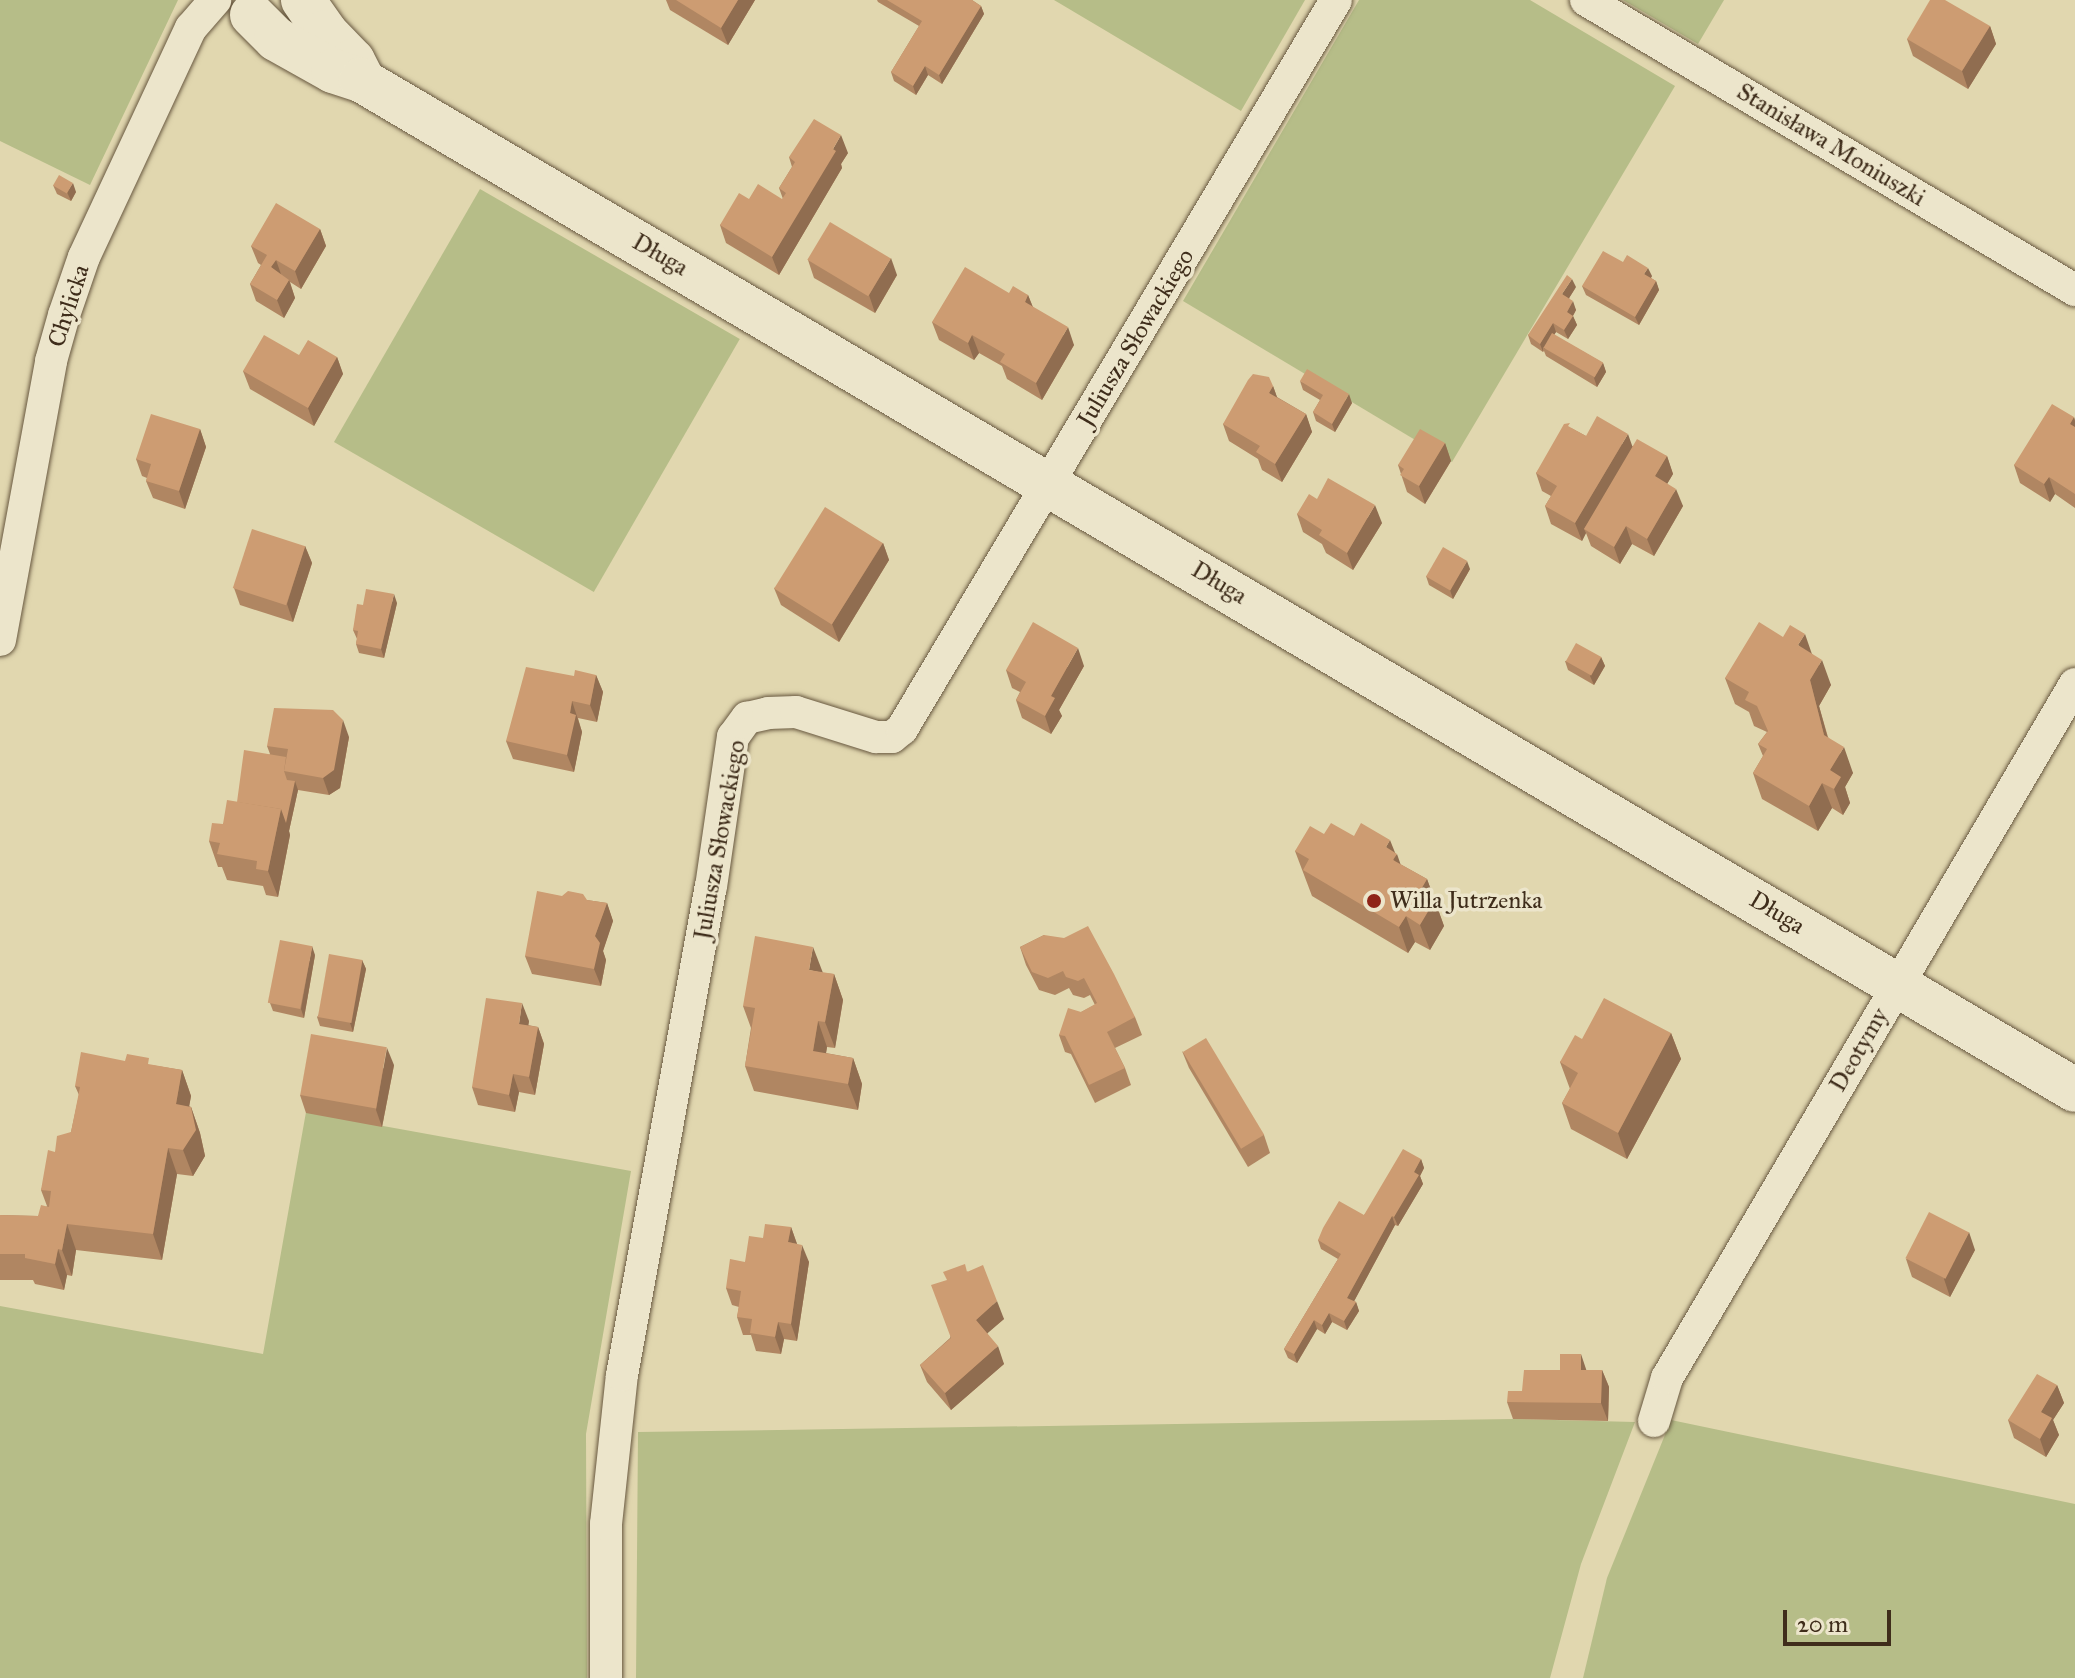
<!DOCTYPE html>
<html>
<head>
<meta charset="utf-8">
<style>
	body { margin:0 }
	#map { position:relative; width:2075px; height:1678px; overflow:hidden; background:#e1d7af; font-family:"IM FELL Great Primer",serif }
	div>[style] { position:absolute }
	.green>* { inset:0; background:#b6bd88; transform-origin:0 0 }
	.roads { filter:drop-shadow(0 0 2px #685840) drop-shadow(0 0 2px #685840) }
	.street>* { height:32px; margin:-16px; padding:0 16px; transform-origin:16px; border-radius:16px; background:#ece5cb }
	.secondary>* { height:44px; margin:-22px; padding:0 22px; transform-origin:22px; border-radius:22px; background:#ece5cb }
	.wall>* { inset:0; background:#b08662 }
	.shaded-wall>* { inset:0; background:#906d50 }
	.building>* { inset:0; background:#cd9c72; transform-origin:0 0 }
	.dots>* { width:22px; height:22px; translate:-50% -50%; box-sizing:border-box; border:4px solid #ece5cb; border-radius:50% }
	span { translate:-50% -50%; white-space:nowrap; text-align:center; line-height:1.15; -webkit-text-stroke:7px #ece5cb; paint-order:stroke }
	.street-label { font-size:24px; color:#3f2d1b }
	.poi-label { font-size:24px; color:#3f2d1b }
	.left { translate:0 -50%; text-align:left }
	.scale { position:absolute; left:1783px; top:1610px; width:108px; height:36px; box-sizing:border-box; border:4px solid #3f2d1b; border-top:0; padding-left:10px; font-size:24px; line-height:28px; white-space:nowrap; color:#3f2d1b; -webkit-text-stroke:6px #ece5cb; paint-order:stroke }
</style>
</head>
<body>
<div id="map">
	<div class="green">
		<i style="clip-path:polygon(0 0,178px 0,90px 185px,0 141px)"></i>
		<i style="clip-path:polygon(1054px 0,1305px 0,1241px 111px)"></i>
		<i style="clip-path:polygon(1359px 0,1530px 0,1675px 86px,1452px 462px,1183px 301px)"></i>
		<i style="clip-path:polygon(1623px 0,1724px 0,1698px 44px)"></i>
		<i style="left:480px;top:189px;width:300px;height:292px;rotate:30deg"></i>
		<i style="clip-path:polygon(306px 1112px,631px 1171px,586px 1434px,587px 1678px,0 1678px,0 1306px,263px 1354px)"></i>
		<i style="clip-path:polygon(1513px 1419px,1635px 1422px,1581px 1564px,1550px 1678px,636px 1678px,638px 1432px)"></i>
		<i style="clip-path:polygon(1671px 1420px,2075px 1504px,2075px 1678px,1583px 1678px,1607px 1578px)"></i>
	</div>
	<div class="roads">
		<div class="street">
			<i style="left:1586px;top:0;width:569px;rotate:30.67deg"></i>
			<i style="left:0;top:640px;width:284px;rotate:-79.6deg"></i>
			<i style="left:51px;top:361px;width:48px;rotate:-74.2deg"></i>
			<i style="left:64px;top:315px;width:61px;rotate:-71deg"></i>
			<i style="left:84px;top:257px;width:253px;rotate:-65deg"></i>
			<i style="left:191px;top:28px;width:37px;rotate:-49deg"></i>
			<i style="left:1654px;top:1421px;width:45px;rotate:-73.2deg"></i>
			<i style="left:1667px;top:1378px;width:805px;rotate:-59.55deg"></i>
			<i style="left:606px;top:1678px;width:154px;rotate:-90deg"></i>
			<i style="left:606px;top:1524px;width:150px;rotate:-83.9deg"></i>
			<i style="left:622px;top:1375px;width:496px;rotate:-79.7deg"></i>
			<i style="left:711px;top:887px;width:152px;rotate:-81.7deg"></i>
			<i style="left:733px;top:737px;width:24px;rotate:-54deg"></i>
			<i style="left:747px;top:718px;width:22px;rotate:-13deg"></i>
			<i style="left:768px;top:713px;width:28px;rotate:-2deg"></i>
			<i style="left:796px;top:712px;width:84px;rotate:17.4deg"></i>
			<i style="left:876px;top:737px;width:16px"></i>
			<i style="left:892px;top:737px;width:13px;rotate:-39deg"></i>
			<i style="left:902px;top:729px;width:848px;rotate:-59.23deg"></i>
		</div>
		<div class="secondary">
			<i style="left:303px;top:0;width:39px;rotate:55deg"></i>
			<i style="left:325px;top:32px;width:40px;rotate:46deg"></i>
			<i style="left:353px;top:61px;width:18px;rotate:63deg"></i>
			<i style="left:252px;top:15px;width:34px;rotate:45deg"></i>
			<i style="left:276px;top:39px;width:65px;rotate:29.3deg"></i>
			<i style="left:333px;top:71px;width:29px;rotate:18deg"></i>
			<i style="left:361px;top:80px;width:1989px;rotate:30.51deg"></i>
		</div>
	</div>
	<div class="wall">
		<i style="clip-path:polygon(666px 0,755px 0,728px 45px,670px 10px)"></i>
		<i style="clip-path:polygon(877px 0,972px 0,981px 6px,984px 14px,942px 84px,928px 75px,916px 95px,894px 81px,891px 72px,919px 26px,878px 2px)"></i>
		<i style="clip-path:polygon(1990px 26px,1996px 44px,1968px 89px,1913px 56px,1907px 39px)"></i>
		<i style="clip-path:polygon(848px 153px,841px 164px,842px 168px,779px 275px,726px 243px,720px 225px,749px 199px,783px 199px,779px 188px,792px 167px,789px 157px)"></i>
		<i style="clip-path:polygon(53px 185px,76px 192px,71px 201px,57px 194px)"></i>
		<i style="clip-path:polygon(320px 229px,326px 246px,301px 289px,290px 282px,295px 298px,284px 318px,256px 301px,250px 284px,261px 265px,258px 263px,251px 246px)"></i>
		<i style="clip-path:polygon(808px 260px,897px 275px,875px 313px,814px 278px)"></i>
		<i style="clip-path:polygon(1652px 276px,1651px 278px,1656px 281px,1659px 290px,1639px 325px,1586px 295px,1582px 286px)"></i>
		<i style="clip-path:polygon(1576px 287px,1569px 298px,1576px 310px,1573px 316px,1577px 325px,1568px 339px,1556px 332px,1554px 335px,1603px 363px,1606px 372px,1597px 387px,1546px 356px,1544px 351px,1543px 352px,1531px 344px,1528px 335px)"></i>
		<i style="clip-path:polygon(1009px 293px,1028px 295px,1033px 307px,1074px 345px,1042px 400px,1007px 379px,1002px 366px,979px 353px,974px 360px,939px 340px,932px 322px)"></i>
		<i style="clip-path:polygon(299px 355px,337px 357px,343px 374px,314px 426px,250px 389px,243px 371px)"></i>
		<i style="clip-path:polygon(1300px 381px,1352px 403px,1335px 432px,1316px 421px,1313px 412px,1320px 400px,1303px 390px)"></i>
		<i style="clip-path:polygon(1273px 386px,1277px 397px,1306px 414px,1312px 432px,1282px 482px,1262px 470px,1258px 459px,1229px 441px,1223px 424px)"></i>
		<i style="clip-path:polygon(2074px 417px,2075px 421px,2075px 508px,2055px 494px,2050px 502px,2020px 483px,2014px 465px)"></i>
		<i style="clip-path:polygon(1571px 428px,1586px 436px,1632px 446px,1667px 456px,1673px 474px,1667px 484px,1683px 506px,1654px 556px,1632px 544px,1620px 564px,1591px 546px,1586px 533px,1582px 541px,1551px 524px,1545px 506px,1551px 496px,1542px 491px,1536px 473px)"></i>
		<i style="clip-path:polygon(200px 429px,206px 447px,185px 509px,153px 498px,146px 481px,147px 478px,142px 476px,136px 459px)"></i>
		<i style="clip-path:polygon(1445px 443px,1451px 461px,1425px 504px,1407px 492px,1398px 465px)"></i>
		<i style="clip-path:polygon(1317px 499px,1382px 523px,1353px 570px,1326px 553px,1322px 544px,1303px 532px,1297px 514px)"></i>
		<i style="clip-path:polygon(883px 543px,889px 560px,839px 642px,781px 605px,774px 588px)"></i>
		<i style="clip-path:polygon(305px 546px,312px 563px,293px 622px,240px 605px,234px 588px)"></i>
		<i style="clip-path:polygon(1470px 569px,1453px 599px,1429px 585px,1426px 576px)"></i>
		<i style="clip-path:polygon(397px 603px,384px 658px,359px 653px,356px 644px,357px 639px,353px 630px,363px 605px)"></i>
		<i style="clip-path:polygon(1812px 654px,1831px 685px,1819px 706px,1828px 737px,1853px 773px,1845px 787px,1850px 803px,1843px 815px,1832px 808px,1818px 831px,1762px 799px,1753px 773px,1763px 756px,1758px 744px,1767px 732px,1754px 726px,1749px 712px,1735px 704px,1725px 678px)"></i>
		<i style="clip-path:polygon(1601px 657px,1605px 666px,1594px 685px,1568px 670px,1565px 661px)"></i>
		<i style="clip-path:polygon(1084px 666px,1059px 710px,1062px 716px,1051px 734px,1022px 718px,1016px 700px,1020px 692px,1012px 688px,1006px 670px)"></i>
		<i style="clip-path:polygon(596px 675px,603px 692px,597px 722px,578px 718px,582px 732px,574px 772px,513px 759px,506px 741px,574px 676px)"></i>
		<i style="clip-path:polygon(349px 737px,340px 788px,329px 795px,298px 790px,289px 831px,290px 835px,278px 897px,266px 895px,263px 886px,227px 880px,222px 867px,218px 867px,209px 841px,223px 824px,270px 754px,267px 746px)"></i>
		<i style="clip-path:polygon(1324px 834px,1354px 836px,1395px 853px,1400px 864px,1427px 879px,1444px 926px,1430px 950px,1415px 942px,1408px 953px,1312px 896px,1295px 851px)"></i>
		<i style="clip-path:polygon(587px 900px,607px 903px,613px 921px,603px 951px,606px 960px,601px 986px,532px 974px,525px 956px)"></i>
		<i style="clip-path:polygon(1044px 935px,1135px 1017px,1142px 1035px,1115px 1048px,1125px 1068px,1131px 1085px,1095px 1103px,1071px 1054px,1065px 1052px,1059px 1035px,1081px 1012px,1095px 1005px,1090px 995px,1084px 998px,1073px 995px,1069px 988px,1055px 995px,1039px 990px,1026px 965px,1020px 947px)"></i>
		<i style="clip-path:polygon(315px 955px,304px 1018px,273px 1011px,270px 1003px)"></i>
		<i style="clip-path:polygon(362px 960px,366px 969px,353px 1032px,320px 1026px,317px 1017px)"></i>
		<i style="clip-path:polygon(823px 973px,834px 974px,843px 1000px,835px 1048px,827px 1047px,826px 1053px,853px 1058px,862px 1084px,858px 1110px,754px 1091px,745px 1066px,751px 1028px,743px 1006px)"></i>
		<i style="clip-path:polygon(529px 1021px,528px 1025px,538px 1027px,544px 1044px,535px 1095px,519px 1092px,515px 1112px,478px 1105px,472px 1087px)"></i>
		<i style="clip-path:polygon(1671px 1033px,1681px 1059px,1627px 1159px,1571px 1129px,1562px 1103px,1570px 1089px,1560px 1062px,1582px 1039px)"></i>
		<i style="clip-path:polygon(1182px 1051px,1264px 1135px,1270px 1153px,1248px 1167px,1189px 1068px)"></i>
		<i style="clip-path:polygon(151px 1065px,182px 1070px,191px 1096px,189px 1106px,191px 1107px,200px 1133px,205px 1156px,193px 1176px,177px 1174px,162px 1260px,76px 1250px,72px 1276px,67px 1275px,64px 1290px,35px 1284px,33px 1280px,0 1280px,0 1215px,38px 1216px,47px 1206px,41px 1190px,55px 1152px,71px 1132px,79px 1095px,75px 1086px)"></i>
		<i style="clip-path:polygon(394px 1065px,382px 1127px,306px 1113px,300px 1095px)"></i>
		<i style="clip-path:polygon(1421px 1159px,1424px 1168px,1420px 1176px,1423px 1184px,1398px 1226px,1395px 1225px,1354px 1301px,1356px 1302px,1359px 1311px,1347px 1330px,1332px 1322px,1325px 1334px,1317px 1329px,1297px 1363px,1288px 1358px,1284px 1349px,1338px 1259px,1321px 1249px,1318px 1240px,1364px 1215px)"></i>
		<i style="clip-path:polygon(791px 1227px,797px 1244px,809px 1262px,797px 1341px,784px 1339px,781px 1354px,756px 1351px,751px 1335px,743px 1335px,737px 1317px,739px 1307px,732px 1305px,726px 1288px,763px 1238px)"></i>
		<i style="clip-path:polygon(1975px 1250px,1950px 1297px,1912px 1277px,1906px 1259px)"></i>
		<i style="clip-path:polygon(967px 1271px,1004px 1319px,987px 1333px,1004px 1364px,951px 1410px,927px 1382px,920px 1365px,950px 1338px)"></i>
		<i style="clip-path:polygon(1586px 1370px,1602px 1370px,1609px 1387px,1608px 1421px,1513px 1419px,1507px 1402px,1522px 1391px)"></i>
		<i style="clip-path:polygon(2057px 1385px,2064px 1403px,2053px 1420px,2059px 1435px,2046px 1457px,2014px 1438px,2008px 1420px)"></i>
	</div>
	<div class="shaded-wall">
		<i style="clip-path:polygon(738px 0,755px 0,728px 45px,721px 28px)"></i>
		<i style="clip-path:polygon(981px 6px,984px 14px,942px 84px,939px 75px)"></i>
		<i style="clip-path:polygon(1990px 26px,1996px 44px,1968px 89px,1962px 71px)"></i>
		<i style="clip-path:polygon(925px 66px,928px 75px,916px 95px,913px 86px)"></i>
		<i style="clip-path:polygon(841px 135px,848px 153px,841px 164px,842px 168px,779px 275px,772px 257px)"></i>
		<i style="clip-path:polygon(73px 183px,76px 192px,71px 201px,67px 192px)"></i>
		<i style="clip-path:polygon(320px 229px,326px 246px,301px 289px,295px 271px)"></i>
		<i style="clip-path:polygon(891px 258px,897px 275px,875px 313px,869px 295px)"></i>
		<i style="clip-path:polygon(276px 260px,282px 277px,271px 267px)"></i>
		<i style="clip-path:polygon(1648px 268px,1652px 276px,1647px 283px,1644px 274px)"></i>
		<i style="clip-path:polygon(1572px 279px,1576px 287px,1566px 303px,1562px 294px)"></i>
		<i style="clip-path:polygon(289px 280px,295px 298px,284px 318px,277px 300px)"></i>
		<i style="clip-path:polygon(1656px 281px,1659px 290px,1639px 325px,1635px 317px)"></i>
		<i style="clip-path:polygon(1028px 295px,1035px 313px,1025px 302px)"></i>
		<i style="clip-path:polygon(1573px 301px,1576px 310px,1570px 321px,1567px 312px)"></i>
		<i style="clip-path:polygon(1573px 316px,1577px 325px,1568px 339px,1564px 330px)"></i>
		<i style="clip-path:polygon(1553px 323px,1556px 332px,1545px 349px,1543px 347px,1543px 352px,1540px 344px)"></i>
		<i style="clip-path:polygon(1068px 327px,1074px 345px,1042px 400px,1036px 383px)"></i>
		<i style="clip-path:polygon(972px 335px,979px 353px,974px 360px,968px 343px)"></i>
		<i style="clip-path:polygon(337px 357px,343px 374px,314px 426px,308px 408px)"></i>
		<i style="clip-path:polygon(1603px 363px,1606px 372px,1597px 387px,1594px 378px)"></i>
		<i style="clip-path:polygon(1273px 386px,1279px 403px,1269px 393px)"></i>
		<i style="clip-path:polygon(1349px 394px,1352px 403px,1335px 432px,1332px 424px)"></i>
		<i style="clip-path:polygon(1306px 414px,1312px 432px,1282px 482px,1275px 464px)"></i>
		<i style="clip-path:polygon(2074px 417px,2075px 421px,2075px 439px,2070px 424px)"></i>
		<i style="clip-path:polygon(200px 429px,206px 447px,185px 509px,179px 491px)"></i>
		<i style="clip-path:polygon(1628px 434px,1634px 451px,1584px 529px,1586px 533px,1582px 541px,1575px 523px)"></i>
		<i style="clip-path:polygon(1445px 443px,1451px 461px,1425px 504px,1419px 486px)"></i>
		<i style="clip-path:polygon(1667px 456px,1673px 474px,1661px 494px,1655px 476px)"></i>
		<i style="clip-path:polygon(2049px 477px,2055px 494px,2050px 502px,2044px 484px)"></i>
		<i style="clip-path:polygon(1676px 489px,1683px 506px,1654px 556px,1647px 539px)"></i>
		<i style="clip-path:polygon(1375px 505px,1382px 523px,1353px 570px,1347px 553px)"></i>
		<i style="clip-path:polygon(1626px 526px,1632px 544px,1620px 564px,1614px 547px)"></i>
		<i style="clip-path:polygon(883px 543px,889px 560px,839px 642px,832px 624px)"></i>
		<i style="clip-path:polygon(305px 546px,312px 563px,293px 622px,287px 604px)"></i>
		<i style="clip-path:polygon(1467px 561px,1470px 569px,1453px 599px,1450px 590px)"></i>
		<i style="clip-path:polygon(394px 594px,397px 603px,384px 658px,381px 649px)"></i>
		<i style="clip-path:polygon(1805px 634px,1814px 660px,1798px 645px)"></i>
		<i style="clip-path:polygon(1078px 648px,1084px 666px,1059px 710px,1062px 716px,1051px 734px,1045px 716px,1051px 696px)"></i>
		<i style="clip-path:polygon(1601px 657px,1605px 666px,1594px 685px,1590px 676px)"></i>
		<i style="clip-path:polygon(1822px 660px,1831px 685px,1819px 706px,1834px 761px,1824px 735px,1810px 680px)"></i>
		<i style="clip-path:polygon(596px 675px,603px 692px,597px 722px,590px 705px)"></i>
		<i style="clip-path:polygon(572px 701px,582px 732px,574px 772px,567px 755px,570px 713px)"></i>
		<i style="clip-path:polygon(343px 720px,349px 737px,340px 788px,329px 795px,323px 778px)"></i>
		<i style="clip-path:polygon(1844px 747px,1853px 773px,1845px 787px,1850px 803px,1843px 815px,1834px 789px,1830px 770px)"></i>
		<i style="clip-path:polygon(295px 781px,298px 790px,289px 831px,290px 835px,278px 897px,268px 871px,281px 809px)"></i>
		<i style="clip-path:polygon(1822px 783px,1832px 808px,1818px 831px,1809px 806px)"></i>
		<i style="clip-path:polygon(1390px 840px,1396px 855px,1397px 854px,1406px 880px,1386px 847px)"></i>
		<i style="clip-path:polygon(1427px 879px,1444px 926px,1430px 950px,1420px 925px,1420px 891px)"></i>
		<i style="clip-path:polygon(607px 903px,613px 921px,603px 951px,606px 960px,601px 986px,594px 969px,595px 936px)"></i>
		<i style="clip-path:polygon(1406px 916px,1415px 942px,1408px 953px,1399px 927px)"></i>
		<i style="clip-path:polygon(312px 946px,315px 955px,304px 1018px,301px 1009px)"></i>
		<i style="clip-path:polygon(813px 947px,823px 973px,809px 970px)"></i>
		<i style="clip-path:polygon(362px 960px,366px 969px,353px 1032px,350px 1023px)"></i>
		<i style="clip-path:polygon(834px 974px,843px 1000px,835px 1048px,825px 1022px)"></i>
		<i style="clip-path:polygon(522px 1003px,529px 1021px,526px 1042px,519px 1024px)"></i>
		<i style="clip-path:polygon(818px 1021px,827px 1047px,822px 1077px,813px 1051px)"></i>
		<i style="clip-path:polygon(538px 1027px,544px 1044px,535px 1095px,529px 1077px)"></i>
		<i style="clip-path:polygon(1671px 1033px,1681px 1059px,1627px 1159px,1618px 1133px)"></i>
		<i style="clip-path:polygon(387px 1048px,394px 1065px,382px 1127px,376px 1110px)"></i>
		<i style="clip-path:polygon(853px 1058px,862px 1084px,858px 1110px,848px 1084px)"></i>
		<i style="clip-path:polygon(182px 1070px,191px 1096px,185px 1130px,176px 1104px)"></i>
		<i style="clip-path:polygon(513px 1074px,519px 1092px,515px 1112px,509px 1095px)"></i>
		<i style="clip-path:polygon(191px 1107px,200px 1133px,205px 1156px,193px 1176px,183px 1150px)"></i>
		<i style="clip-path:polygon(168px 1148px,177px 1174px,162px 1260px,153px 1234px)"></i>
		<i style="clip-path:polygon(1421px 1159px,1424px 1168px,1420px 1176px,1423px 1184px,1398px 1226px,1394px 1217px,1414px 1172px)"></i>
		<i style="clip-path:polygon(1392px 1216px,1395px 1225px,1351px 1307px,1347px 1298px)"></i>
		<i style="clip-path:polygon(67px 1224px,76px 1250px,72px 1276px,62px 1250px)"></i>
		<i style="clip-path:polygon(791px 1227px,797px 1244px,788px 1242px)"></i>
		<i style="clip-path:polygon(1969px 1232px,1975px 1250px,1950px 1297px,1944px 1279px)"></i>
		<i style="clip-path:polygon(802px 1245px,809px 1262px,797px 1341px,791px 1324px)"></i>
		<i style="clip-path:polygon(58px 1249px,67px 1275px,64px 1290px,55px 1264px)"></i>
		<i style="clip-path:polygon(997px 1301px,1004px 1319px,982px 1338px,976px 1320px)"></i>
		<i style="clip-path:polygon(1356px 1302px,1359px 1311px,1347px 1330px,1344px 1321px)"></i>
		<i style="clip-path:polygon(1329px 1313px,1332px 1322px,1325px 1334px,1322px 1325px)"></i>
		<i style="clip-path:polygon(1314px 1320px,1317px 1329px,1297px 1363px,1294px 1354px)"></i>
		<i style="clip-path:polygon(778px 1322px,784px 1339px,781px 1354px,775px 1337px)"></i>
		<i style="clip-path:polygon(998px 1346px,1004px 1364px,951px 1410px,945px 1393px)"></i>
		<i style="clip-path:polygon(1581px 1354px,1587px 1372px,1581px 1370px)"></i>
		<i style="clip-path:polygon(1602px 1370px,1609px 1387px,1608px 1421px,1601px 1403px)"></i>
		<i style="clip-path:polygon(2057px 1385px,2064px 1403px,2053px 1420px,2059px 1435px,2046px 1457px,2040px 1439px,2041px 1412px)"></i>
	</div>
	<div class="building">
		<i style="clip-path:polygon(676px 0,738px 0,721px 28px)"></i>
		<i style="clip-path:polygon(887px 0,972px 0,981px 6px,939px 75px,925px 66px,913px 86px,891px 72px,922px 21px)"></i>
		<i style="clip-path:polygon(1930px 0,1945px 0,1990px 26px,1962px 71px,1907px 39px)"></i>
		<i style="clip-path:polygon(814px 119px,841px 135px,833px 149px,836px 151px,772px 257px,720px 225px,739px 193px,749px 199px,758px 184px,782px 199px,786px 193px,779px 188px,795px 162px,789px 157px)"></i>
		<i style="left:59px;top:175px;width:16px;height:12px;rotate:30deg"></i>
		<i style="clip-path:polygon(276px 203px,320px 229px,295px 271px,276px 260px,271px 267px,289px 280px,277px 300px,250px 284px,267px 255px,251px 246px)"></i>
		<i style="left:830px;top:222px;width:71px;height:44px;rotate:31deg"></i>
		<i style="clip-path:polygon(1603px 251px,1623px 262px,1627px 255px,1648px 268px,1644px 274px,1656px 281px,1635px 317px,1582px 286px)"></i>
		<i style="clip-path:polygon(965px 267px,1009px 293px,1013px 286px,1028px 295px,1025px 302px,1068px 327px,1036px 383px,1000px 362px,1005px 354px,972px 335px,968px 343px,932px 322px)"></i>
		<i style="clip-path:polygon(1567px 275px,1572px 279px,1562px 294px,1573px 301px,1567px 312px,1573px 316px,1564px 330px,1553px 323px,1540px 344px,1528px 335px)"></i>
		<i style="left:1552px;top:333px;width:59px;height:17px;rotate:30deg"></i>
		<i style="clip-path:polygon(264px 335px,299px 355px,308px 340px,337px 357px,308px 408px,243px 371px)"></i>
		<i style="clip-path:polygon(1307px 369px,1349px 394px,1332px 424px,1313px 412px,1323px 395px,1300px 381px)"></i>
		<i style="clip-path:polygon(1253px 374px,1269px 377px,1273px 386px,1269px 393px,1306px 414px,1275px 464px,1256px 452px,1260px 446px,1223px 424px,1248px 380px)"></i>
		<i style="clip-path:polygon(2052px 404px,2074px 417px,2070px 424px,2075px 427px,2075px 494px,2049px 477px,2044px 484px,2014px 465px)"></i>
		<i style="clip-path:polygon(151px 414px,200px 429px,179px 491px,146px 481px,151px 464px,136px 459px)"></i>
		<i style="clip-path:polygon(1597px 416px,1628px 434px,1575px 523px,1545px 506px,1557px 486px,1536px 473px,1564px 424px,1570px 423px,1568px 426px,1586px 436px)"></i>
		<i style="clip-path:polygon(1420px 429px,1445px 443px,1419px 486px,1400px 475px,1404px 469px,1398px 465px)"></i>
		<i style="clip-path:polygon(1637px 439px,1667px 456px,1655px 476px,1676px 489px,1647px 539px,1626px 526px,1614px 547px,1584px 529px)"></i>
		<i style="clip-path:polygon(1328px 478px,1375px 505px,1347px 553px,1319px 535px,1322px 530px,1297px 514px,1309px 494px,1317px 499px)"></i>
		<i style="left:825px;top:507px;width:68px;height:96px;rotate:32deg"></i>
		<i style="left:252px;top:529px;width:56px;height:62px;rotate:18deg"></i>
		<i style="left:1443px;top:547px;width:28px;height:34px;rotate:30deg"></i>
		<i style="clip-path:polygon(366px 589px,394px 594px,381px 649px,356px 644px,358px 631px,353px 630px,357px 604px,363px 605px)"></i>
		<i style="clip-path:polygon(1033px 622px,1078px 648px,1051px 696px,1055px 698px,1045px 716px,1016px 700px,1026px 682px,1006px 670px)"></i>
		<i style="clip-path:polygon(1759px 622px,1783px 637px,1790px 625px,1805px 634px,1798px 645px,1822px 660px,1810px 680px,1824px 735px,1844px 747px,1830px 770px,1841px 777px,1834px 789px,1822px 783px,1809px 806px,1753px 773px,1767px 749px,1758px 744px,1768px 731px,1757px 706px,1745px 700px,1749px 692px,1725px 678px)"></i>
		<i style="left:1576px;top:643px;width:29px;height:21px;rotate:29deg"></i>
		<i style="clip-path:polygon(526px 667px,574px 676px,575px 670px,596px 675px,590px 705px,572px 701px,570px 713px,576px 715px,567px 755px,506px 741px)"></i>
		<i style="clip-path:polygon(274px 708px,333px 710px,343px 720px,334px 770px,323px 778px,284px 771px,288px 749px,267px 746px)"></i>
		<i style="clip-path:polygon(244px 750px,286px 757px,284px 771px,287px 780px,295px 781px,286px 823px,281px 809px,237px 802px)"></i>
		<i style="clip-path:polygon(227px 800px,281px 809px,268px 871px,256px 869px,257px 861px,217px 854px,220px 843px,209px 841px,212px 823px,223px 824px)"></i>
		<i style="clip-path:polygon(1331px 823px,1354px 836px,1361px 823px,1390px 840px,1386px 847px,1397px 854px,1393px 860px,1427px 879px,1420px 891px,1435px 900px,1420px 925px,1406px 916px,1399px 927px,1303px 870px,1309px 859px,1295px 851px,1310px 826px,1324px 834px)"></i>
		<i style="clip-path:polygon(537px 891px,562px 896px,568px 891px,583px 894px,587px 900px,607px 903px,595px 936px,600px 943px,594px 969px,525px 956px)"></i>
		<i style="clip-path:polygon(1088px 926px,1114px 974px,1135px 1017px,1107px 1032px,1125px 1068px,1089px 1085px,1065px 1036px,1059px 1035px,1068px 1008px,1081px 1012px,1097px 1003px,1084px 978px,1078px 981px,1066px 977px,1063px 971px,1048px 978px,1032px 972px,1020px 947px,1044px 935px,1064px 938px)"></i>
		<i style="clip-path:polygon(755px 936px,813px 947px,809px 970px,834px 974px,825px 1022px,818px 1021px,813px 1051px,853px 1058px,848px 1084px,745px 1066px,755px 1008px,743px 1006px)"></i>
		<i style="left:280px;top:940px;width:33px;height:64px;rotate:11deg"></i>
		<i style="left:329px;top:954px;width:34px;height:64px;rotate:10deg"></i>
		<i style="clip-path:polygon(486px 998px,522px 1003px,519px 1024px,538px 1027px,529px 1077px,513px 1074px,509px 1095px,472px 1087px)"></i>
		<i style="clip-path:polygon(1604px 998px,1671px 1033px,1618px 1133px,1562px 1103px,1578px 1073px,1560px 1062px,1575px 1035px,1582px 1039px)"></i>
		<i style="left:311px;top:1034px;width:77px;height:62px;rotate:10deg"></i>
		<i style="left:1206px;top:1038px;width:113px;height:27px;rotate:59deg"></i>
		<i style="clip-path:polygon(81px 1052px,125px 1061px,127px 1054px,149px 1058px,148px 1064px,182px 1070px,176px 1104px,191px 1107px,196px 1130px,183px 1150px,168px 1148px,153px 1234px,67px 1224px,62px 1250px,58px 1249px,55px 1264px,25px 1258px,25px 1254px,0 1254px,0 1215px,38px 1216px,41px 1205px,49px 1207px,51px 1191px,41px 1190px,48px 1150px,55px 1152px,57px 1136px,71px 1132px,80px 1087px,75px 1086px)"></i>
		<i style="clip-path:polygon(1403px 1149px,1421px 1159px,1414px 1172px,1419px 1175px,1394px 1217px,1392px 1216px,1347px 1298px,1356px 1302px,1344px 1321px,1329px 1313px,1322px 1325px,1314px 1320px,1294px 1354px,1284px 1349px,1341px 1254px,1318px 1240px,1323px 1228px,1339px 1201px,1364px 1215px)"></i>
		<i style="left:1929px;top:1212px;width:45px;height:52px;rotate:27deg"></i>
		<i style="clip-path:polygon(765px 1224px,791px 1227px,788px 1242px,802px 1245px,791px 1324px,778px 1322px,775px 1337px,750px 1333px,752px 1319px,737px 1317px,741px 1291px,726px 1288px,730px 1259px,745px 1262px,749px 1236px,763px 1238px)"></i>
		<i style="clip-path:polygon(965px 1264px,967px 1272px,983px 1265px,997px 1301px,976px 1320px,998px 1346px,945px 1393px,920px 1365px,951px 1338px,931px 1285px,947px 1280px,943px 1272px)"></i>
		<i style="clip-path:polygon(1560px 1354px,1581px 1354px,1581px 1370px,1602px 1370px,1601px 1403px,1507px 1402px,1508px 1391px,1522px 1391px,1524px 1370px,1560px 1370px)"></i>
		<i style="clip-path:polygon(2037px 1374px,2057px 1385px,2041px 1412px,2052px 1418px,2040px 1439px,2008px 1420px)"></i>
	</div>
	<div class="dots">
		<i style="left:1374px;top:901px;background:#8f2418"></i>
	</div>
	<div class="street-label">
		<span style="left:1831px;top:145px;rotate:31deg">Stanisława Moniuszki</span>
		<span style="left:660px;top:255px;rotate:30deg">Długa</span>
		<span style="left:69px;top:306px;rotate:-72deg">Chylicka</span>
		<span style="left:1136px;top:338px;rotate:-59deg">Juliusza Słowackiego</span>
		<span style="left:1219px;top:583px;rotate:31deg">Długa</span>
		<span style="left:720px;top:840px;rotate:-80deg">Juliusza Słowackiego</span>
		<span style="left:1777px;top:913px;rotate:31deg">Długa</span>
		<span style="left:1859px;top:1050px;rotate:-60deg">Deotymy</span>
	</div>
	<div class="poi-label">
		<span class="left" style="left:1390px;top:901px">Willa Jutrzenka</span>
	</div>
	<div class="scale">20 m</div>
</div>
</body>
</html>
